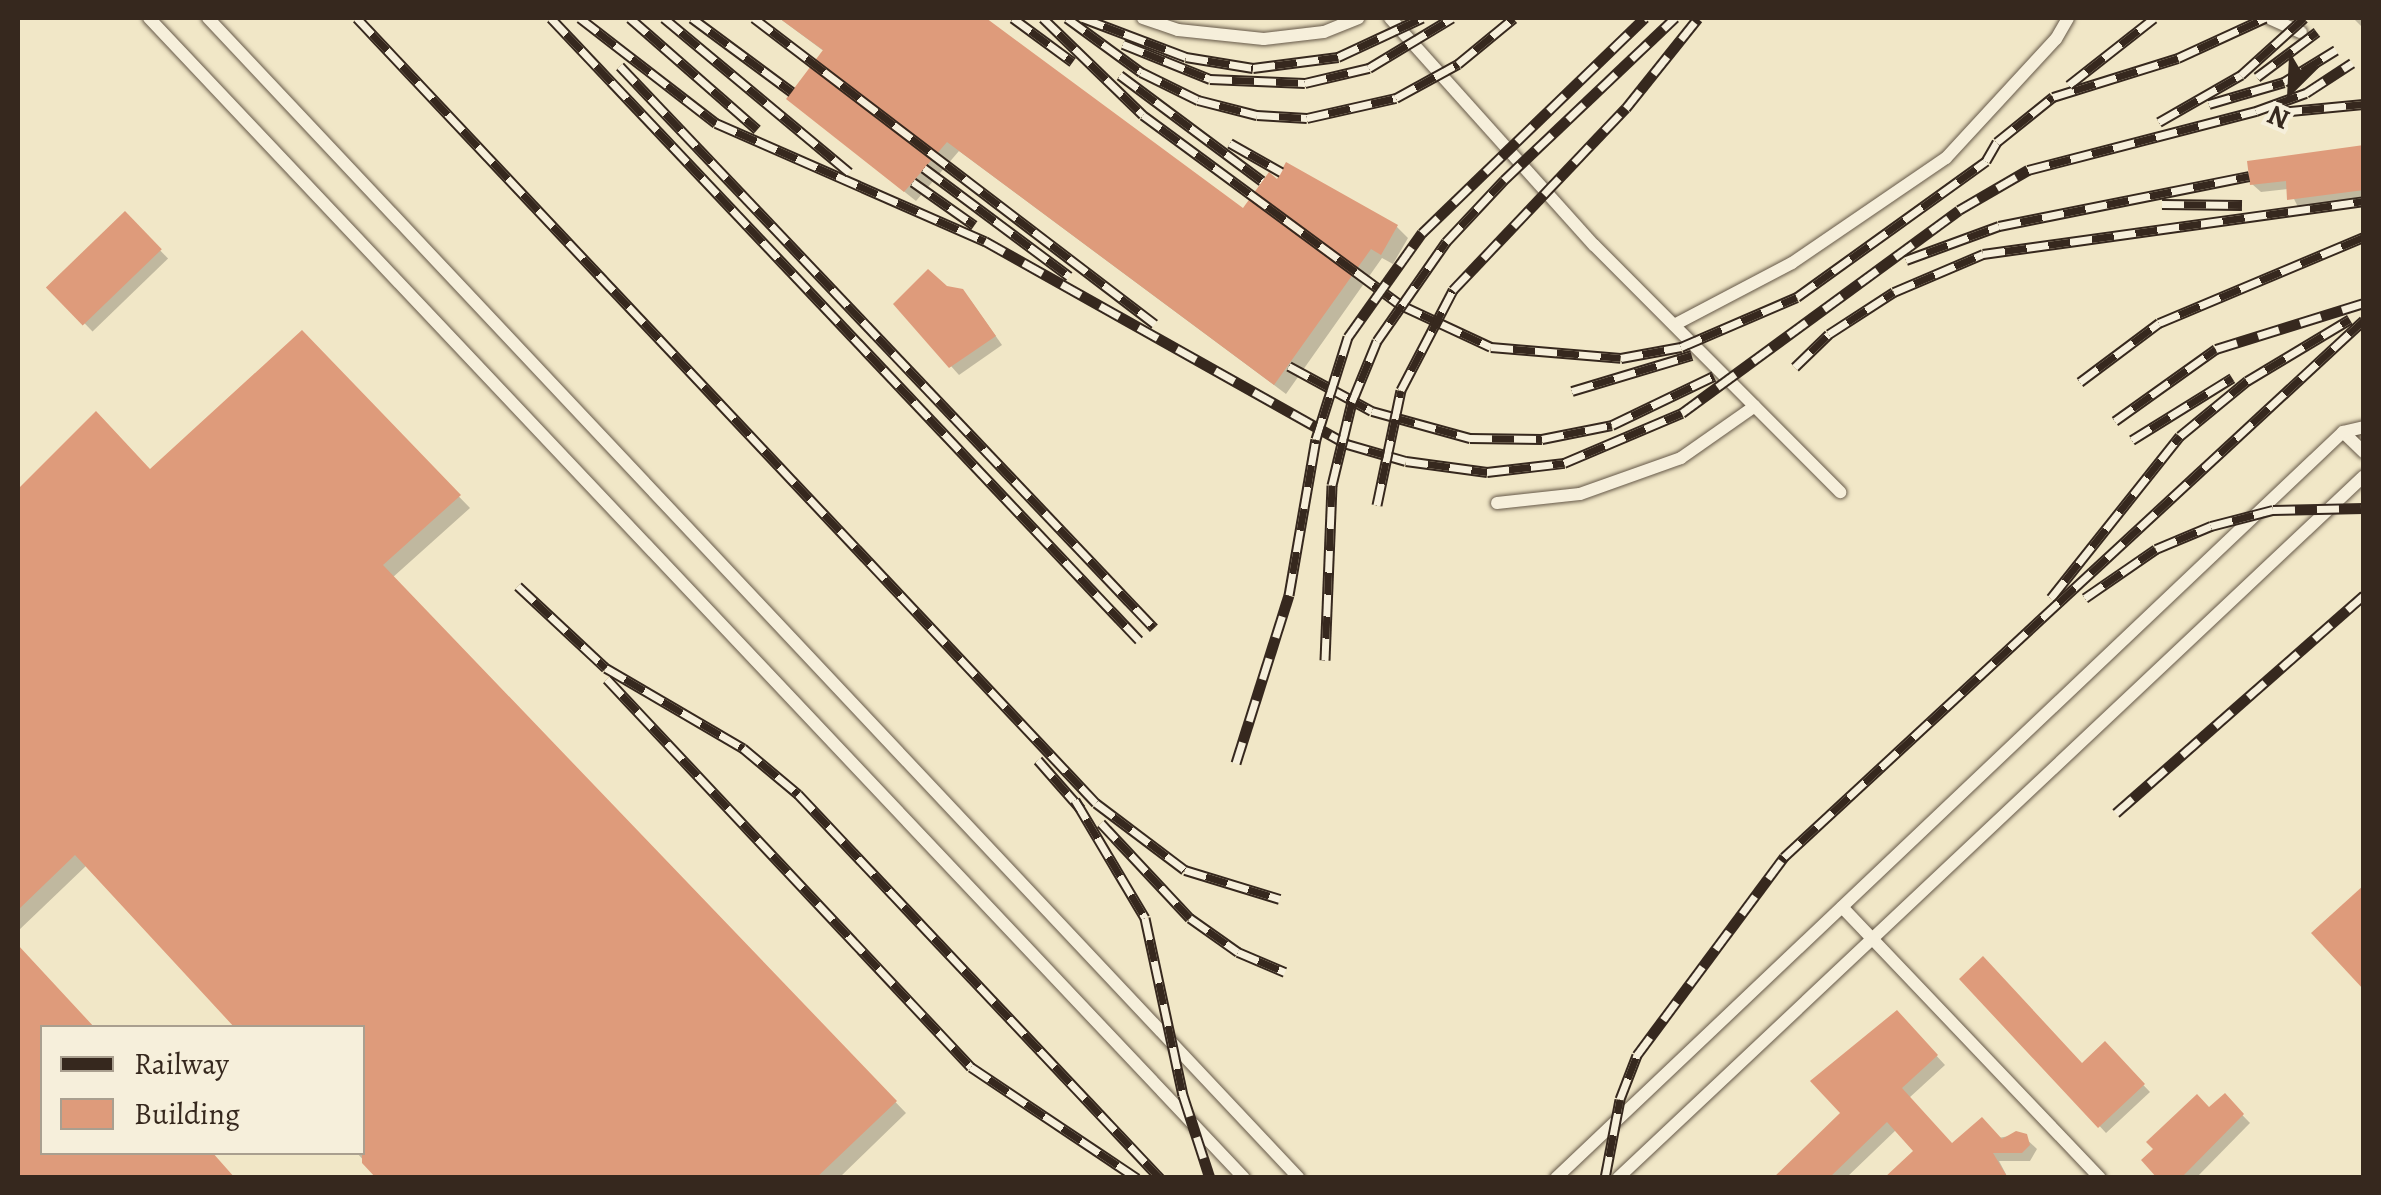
<!DOCTYPE html>
<html>
<head>
<meta charset="utf-8">
<style>
	body { margin:0 }
	#map { position:relative; width:2381px; height:1195px; overflow:hidden; background:#f1e7c7; font-family:Alegreya,serif }
	div>[style] { position:absolute }
	.shadow>* { inset:0; background:#0003; transform-origin:0 0 }
	.building>* { inset:0; background:#de9b7b; transform-origin:0 0 }
	.roads { filter:drop-shadow(0 0 2px #655848) drop-shadow(0 0 2px #655848) }
	.lane>* { height:12px; margin:-6px; padding:0 6px; transform-origin:6px; border-radius:6px; background:#f6efdb }
	.rail>* { height:11px; margin-top:-5.5px; transform-origin:0; background:repeating-linear-gradient(90deg,#f6efdb 0 22px,#36281e 0 44px); box-sizing:border-box; border-block:2px solid #36281e }
	span { translate:-50% -50%; white-space:nowrap; text-align:center; line-height:1.15; -webkit-text-stroke:8px #f6efdb; paint-order:stroke }
	.frame { position:absolute; inset:0; border:20px solid #36281e; pointer-events:none }
	.legend { position:absolute; left:40px; top:1025px; width:325px; height:130px; box-sizing:border-box; background:#f6efdb; border:2px solid #a99f8f; margin:0; padding:12px 18px; list-style:none; font-size:30px; color:#36281e }
	.legend li { display:flex; align-items:center; gap:20px; height:50px }
	.legend b { width:50px; border:2px solid #a99f8f }
	.north { position:absolute; left:2241px; top:40px; width:100px; height:100px; -webkit-text-stroke:8px #f6efdb; paint-order:stroke; rotate:204deg; font-size:28px; font-weight:700; line-height:40px; text-align:center; color:#36281e }
	.north::after { content:''; display:block; margin:auto; width:35px; height:45px; background:#36281e; clip-path:polygon(50% 0,100% 100%,50% 72%,0 100%) }
</style>
</head>
<body>
<div id="map">
	<div class="shadow">
		<i style="clip-path:polygon(779px 18px,982px 18px,1243px 212px,1397px 227px,1408px 238px,1393px 264px,1382px 258px,1286px 394px,959px 151px,916px 201px,801px 109px,825px 52px)"></i>
		<i style="clip-path:polygon(2353px 18px,2364px 18px,2364px 29px)"></i>
		<i style="clip-path:polygon(2364px 147px,2364px 199px,2298px 207px,2289px 189px,2261px 192px,2252px 184px)"></i>
		<i style="left:125px;top:214px;width:62px;height:105px;rotate:46deg"></i>
		<i style="clip-path:polygon(946px 289px,971px 301px,1002px 345px,959px 375px,896px 305px)"></i>
		<i style="clip-path:polygon(302px 334px,470px 508px,392px 578px,906px 1113px,839px 1178px,380px 1178px,356px 1152px,362px 1152px,362px 1028px,87px 865px,18px 931px,18px 492px,96px 415px,150px 472px)"></i>
		<i style="clip-path:polygon(18px 948px,92px 1028px,42px 1028px,42px 1152px,232px 1178px,18px 1178px)"></i>
		<i style="clip-path:polygon(1963px 979px,2082px 1066px,2105px 1045px,2150px 1092px,2106px 1133px)"></i>
		<i style="clip-path:polygon(1897px 1013px,1945px 1065px,1909px 1098px,1952px 1146px,2021px 1134px,2037px 1149px,2030px 1161px,1999px 1161px,2008px 1178px,1888px 1178px,1917px 1151px,1897px 1129px,1846px 1178px,1776px 1178px,1843px 1114px)"></i>
		<i style="clip-path:polygon(2225px 1097px,2250px 1123px,2196px 1178px,2160px 1178px)"></i>
	</div>
	<div class="building">
		<i style="clip-path:polygon(779px 18px,986px 18px,1243px 208px,1269px 172px,1277px 179px,1286px 162px,1398px 225px,1381px 255px,1371px 249px,1274px 385px,947px 142px,904px 192px,786px 99px,823px 50px)"></i>
		<i style="clip-path:polygon(2364px 145px,2364px 190px,2287px 200px,2286px 181px,2250px 185px,2247px 161px)"></i>
		<i style="left:125px;top:211px;width:53px;height:110px;rotate:46deg"></i>
		<i style="clip-path:polygon(928px 269px,947px 286px,963px 289px,996px 336px,949px 368px,893px 304px)"></i>
		<i style="clip-path:polygon(302px 330px,461px 495px,383px 565px,897px 1101px,816px 1178px,376px 1178px,362px 1163px,362px 1028px,235px 1028px,75px 855px,18px 910px,18px 489px,96px 411px,150px 469px)"></i>
		<i style="clip-path:polygon(2364px 885px,2364px 990px,2311px 933px)"></i>
		<i style="clip-path:polygon(18px 945px,95px 1028px,42px 1028px,42px 1152px,212px 1152px,235px 1178px,18px 1178px)"></i>
		<i style="clip-path:polygon(1983px 956px,2082px 1063px,2105px 1041px,2145px 1084px,2098px 1128px,1959px 979px)"></i>
		<i style="clip-path:polygon(1897px 1010px,1938px 1055px,1902px 1088px,1952px 1143px,1982px 1117px,2002px 1139px,2016px 1131px,2027px 1134px,2030px 1145px,2022px 1153px,1993px 1153px,2008px 1178px,1884px 1178px,1913px 1151px,1887px 1122px,1829px 1178px,1773px 1178px,1840px 1113px,1810px 1081px)"></i>
		<i style="clip-path:polygon(2225px 1093px,2244px 1114px,2181px 1178px,2157px 1178px,2141px 1160px,2153px 1149px,2146px 1142px,2197px 1094px,2209px 1107px)"></i>
	</div>
	<div class="roads">
		<div class="lane">
			<i style="left:149px;top:18px;width:1595px;rotate:46.65deg"></i>
			<i style="left:208px;top:18px;width:1592px;rotate:46.76deg"></i>
			<i style="left:1143px;top:18px;width:37px;rotate:19deg"></i>
			<i style="left:1178px;top:30px;width:86px;rotate:6deg"></i>
			<i style="left:1264px;top:39px;width:60px;rotate:-6.7deg"></i>
			<i style="left:1324px;top:32px;width:37px;rotate:-22deg"></i>
			<i style="left:1390px;top:18px;width:305px;rotate:48.1deg"></i>
			<i style="left:1594px;top:245px;width:349px;rotate:45.1deg"></i>
			<i style="left:2269px;top:18px;width:35px;rotate:24deg"></i>
			<i style="left:1674px;top:325px;width:133px;rotate:-27.7deg"></i>
			<i style="left:1792px;top:263px;width:186px;rotate:-34.3deg"></i>
			<i style="left:1946px;top:158px;width:162px;rotate:-47.3deg"></i>
			<i style="left:2056px;top:39px;width:24px;rotate:-60deg"></i>
			<i style="left:2343px;top:432px;width:29px;rotate:44deg"></i>
			<i style="left:1497px;top:503px;width:83px;rotate:-6.2deg"></i>
			<i style="left:1580px;top:494px;width:107px;rotate:-19.6deg"></i>
			<i style="left:1681px;top:458px;width:90px;rotate:-35.1deg"></i>
			<i style="left:1842px;top:907px;width:374px;rotate:46.4deg"></i>
			<i style="left:1556px;top:1178px;width:1084px;rotate:-43.47deg"></i>
			<i style="left:2343px;top:432px;width:22px;rotate:-13deg"></i>
			<i style="left:1618px;top:1178px;width:1024px;rotate:-43.26deg"></i>
		</div>
	</div>
	<div class="rail">
		<i style="left:357px;top:18px;width:1078px;rotate:46.73deg"></i>
		<i style="left:1096px;top:803px;width:111px;rotate:37deg"></i>
		<i style="left:1185px;top:870px;width:99px;rotate:17deg"></i>
		<i style="left:551px;top:18px;width:856px;rotate:46.61deg"></i>
		<i style="left:580px;top:18px;width:172px;rotate:37.7deg"></i>
		<i style="left:716px;top:123px;width:294px;rotate:23.7deg"></i>
		<i style="left:985px;top:241px;width:415px;rotate:29.3deg"></i>
		<i style="left:1347px;top:444px;width:61px;rotate:16.1deg"></i>
		<i style="left:1406px;top:461px;width:82px;rotate:7.7deg"></i>
		<i style="left:1487px;top:472px;width:78px;rotate:-6.7deg"></i>
		<i style="left:1564px;top:463px;width:128px;rotate:-23deg"></i>
		<i style="left:1682px;top:413px;width:343px;rotate:-36.2deg"></i>
		<i style="left:1959px;top:210px;width:80px;rotate:-30.1deg"></i>
		<i style="left:2028px;top:170px;width:236px;rotate:-14.5deg"></i>
		<i style="left:2256px;top:111px;width:53px;rotate:-19.8deg"></i>
		<i style="left:2306px;top:93px;width:55px;rotate:-33.1deg"></i>
		<i style="left:630px;top:18px;width:169px;rotate:41.2deg"></i>
		<i style="left:664px;top:18px;width:241px;rotate:39.8deg"></i>
		<i style="left:692px;top:18px;width:124px;rotate:36.5deg"></i>
		<i style="left:754px;top:18px;width:504px;rotate:37.35deg"></i>
		<i style="left:1013px;top:18px;width:74px;rotate:36.3deg"></i>
		<i style="left:1043px;top:18px;width:139px;rotate:44.1deg"></i>
		<i style="left:1143px;top:115px;width:320px;rotate:36.4deg"></i>
		<i style="left:1401px;top:305px;width:99px;rotate:25deg"></i>
		<i style="left:1491px;top:347px;width:130px;rotate:4.8deg"></i>
		<i style="left:1621px;top:358px;width:61px;rotate:-10.4deg"></i>
		<i style="left:1681px;top:347px;width:126px;rotate:-23.3deg"></i>
		<i style="left:1797px;top:297px;width:233px;rotate:-35.7deg"></i>
		<i style="left:1986px;top:161px;width:22px;rotate:-60deg"></i>
		<i style="left:1997px;top:142px;width:72px;rotate:-38.8deg"></i>
		<i style="left:2053px;top:97px;width:131px;rotate:-17.3deg"></i>
		<i style="left:2178px;top:58px;width:96px;rotate:-24.7deg"></i>
		<i style="left:1067px;top:18px;width:92px;rotate:36.1deg"></i>
		<i style="left:1141px;top:72px;width:64px;rotate:26.2deg"></i>
		<i style="left:1198px;top:100px;width:61px;rotate:14.3deg"></i>
		<i style="left:1257px;top:115px;width:50px;rotate:3.4deg"></i>
		<i style="left:1307px;top:118px;width:91px;rotate:-12.7deg"></i>
		<i style="left:1396px;top:98px;width:71px;rotate:-28.7deg"></i>
		<i style="left:1458px;top:64px;width:72px;rotate:-39.4deg"></i>
		<i style="left:1083px;top:18px;width:110px;rotate:20.7deg"></i>
		<i style="left:1186px;top:57px;width:68px;rotate:9.3deg"></i>
		<i style="left:1253px;top:68px;width:86px;rotate:-7.4deg"></i>
		<i style="left:1338px;top:57px;width:93px;rotate:-24.9deg"></i>
		<i style="left:1123px;top:44px;width:94px;rotate:21.9deg"></i>
		<i style="left:1210px;top:79px;width:95px;rotate:2.4deg"></i>
		<i style="left:1305px;top:83px;width:66px;rotate:-13.2deg"></i>
		<i style="left:1369px;top:68px;width:97px;rotate:-31.1deg"></i>
		<i style="left:620px;top:66px;width:775px;rotate:46.46deg"></i>
		<i style="left:1120px;top:75px;width:177px;rotate:36.7deg"></i>
		<i style="left:2257px;top:77px;width:75px;rotate:-36.9deg"></i>
		<i style="left:2069px;top:85px;width:108px;rotate:-38.2deg"></i>
		<i style="left:2209px;top:104px;width:78px;rotate:-16.3deg"></i>
		<i style="left:2284px;top:82px;width:61px;rotate:-31.6deg"></i>
		<i style="left:2280px;top:112px;width:84px;rotate:-5.4deg"></i>
		<i style="left:2159px;top:122px;width:95px;rotate:-29.8deg"></i>
		<i style="left:2241px;top:75px;width:85px;rotate:-42.1deg"></i>
		<i style="left:1230px;top:143px;width:59px;rotate:29.6deg"></i>
		<i style="left:924px;top:168px;width:181px;rotate:36.7deg"></i>
		<i style="left:913px;top:182px;width:75px;rotate:35.2deg"></i>
		<i style="left:2162px;top:204px;width:80px;rotate:0.7deg"></i>
		<i style="left:1906px;top:260px;width:99px;rotate:-20.1deg"></i>
		<i style="left:1999px;top:226px;width:255px;rotate:-11.3deg"></i>
		<i style="left:1289px;top:366px;width:94px;rotate:28.5deg"></i>
		<i style="left:1372px;top:411px;width:102px;rotate:15.4deg"></i>
		<i style="left:1470px;top:438px;width:72px;rotate:0.8deg"></i>
		<i style="left:1542px;top:439px;width:71px;rotate:-11.3deg"></i>
		<i style="left:1612px;top:425px;width:113px;rotate:-25.7deg"></i>
		<i style="left:1795px;top:367px;width:47px;rotate:-44.1deg"></i>
		<i style="left:1829px;top:334px;width:77px;rotate:-32.9deg"></i>
		<i style="left:1894px;top:292px;width:97px;rotate:-23.1deg"></i>
		<i style="left:1983px;top:254px;width:385px;rotate:-7.9deg"></i>
		<i style="left:2080px;top:382px;width:99px;rotate:-36.8deg"></i>
		<i style="left:2159px;top:323px;width:222px;rotate:-22.8deg"></i>
		<i style="left:1572px;top:391px;width:125px;rotate:-16.7deg"></i>
		<i style="left:2115px;top:421px;width:124px;rotate:-35.5deg"></i>
		<i style="left:2216px;top:349px;width:155px;rotate:-17.3deg"></i>
		<i style="left:2132px;top:440px;width:118px;rotate:-31.8deg"></i>
		<i style="left:1377px;top:505px;width:117px;rotate:-78.2deg"></i>
		<i style="left:1401px;top:390px;width:113px;rotate:-62.5deg"></i>
		<i style="left:1453px;top:290px;width:251px;rotate:-46.5deg"></i>
		<i style="left:1626px;top:108px;width:115px;rotate:-51.3deg"></i>
		<i style="left:518px;top:586px;width:120px;rotate:43deg"></i>
		<i style="left:606px;top:668px;width:159px;rotate:30.3deg"></i>
		<i style="left:743px;top:748px;width:72px;rotate:39.9deg"></i>
		<i style="left:798px;top:794px;width:528px;rotate:46.69deg"></i>
		<i style="left:2051px;top:598px;width:207px;rotate:-51.5deg"></i>
		<i style="left:2180px;top:436px;width:87px;rotate:-39.4deg"></i>
		<i style="left:2247px;top:381px;width:120px;rotate:-31deg"></i>
		<i style="left:2085px;top:598px;width:86px;rotate:-34.6deg"></i>
		<i style="left:2156px;top:549px;width:60px;rotate:-22.7deg"></i>
		<i style="left:2211px;top:526px;width:64px;rotate:-14.5deg"></i>
		<i style="left:2273px;top:510px;width:91px;rotate:-1.3deg"></i>
		<i style="left:1325px;top:660px;width:175px;rotate:-87.7deg"></i>
		<i style="left:1332px;top:485px;width:85px;rotate:-76.5deg"></i>
		<i style="left:1352px;top:402px;width:66px;rotate:-67.7deg"></i>
		<i style="left:1377px;top:341px;width:121px;rotate:-55.1deg"></i>
		<i style="left:1446px;top:242px;width:85px;rotate:-46.9deg"></i>
		<i style="left:1504px;top:180px;width:236px;rotate:-43.5deg"></i>
		<i style="left:607px;top:679px;width:532px;rotate:46.83deg"></i>
		<i style="left:971px;top:1067px;width:200px;rotate:33.8deg"></i>
		<i style="left:1038px;top:760px;width:65px;rotate:48.7deg"></i>
		<i style="left:1236px;top:763px;width:176px;rotate:-72.5deg"></i>
		<i style="left:1289px;top:595px;width:158px;rotate:-80.2deg"></i>
		<i style="left:1316px;top:439px;width:107px;rotate:-72.6deg"></i>
		<i style="left:1348px;top:337px;width:128px;rotate:-54.6deg"></i>
		<i style="left:1422px;top:233px;width:310px;rotate:-44deg"></i>
		<i style="left:1075px;top:800px;width:137px;rotate:59.3deg"></i>
		<i style="left:1145px;top:918px;width:181px;rotate:77.9deg"></i>
		<i style="left:1183px;top:1095px;width:87px;rotate:72deg"></i>
		<i style="left:2116px;top:813px;width:330px;rotate:-41.3deg"></i>
		<i style="left:1101px;top:823px;width:130px;rotate:46.9deg"></i>
		<i style="left:1190px;top:918px;width:59px;rotate:35.3deg"></i>
		<i style="left:1238px;top:952px;width:51px;rotate:23.1deg"></i>
		<i style="left:1605px;top:1178px;width:80px;rotate:-79.2deg"></i>
		<i style="left:1620px;top:1099px;width:47px;rotate:-68.9deg"></i>
		<i style="left:1637px;top:1055px;width:247px;rotate:-53.4deg"></i>
		<i style="left:1784px;top:857px;width:790px;rotate:-42.8deg"></i>
	</div>
	<div class="frame"></div>
	<ul class="legend">
	<li><b style="height:12px;background:#36281e"></b>Railway</li>
	<li><b style="height:28px;background:#de9b7b"></b>Building</li>
	</ul>
	<div class="north">N</div>
</div>
</body>
</html>
